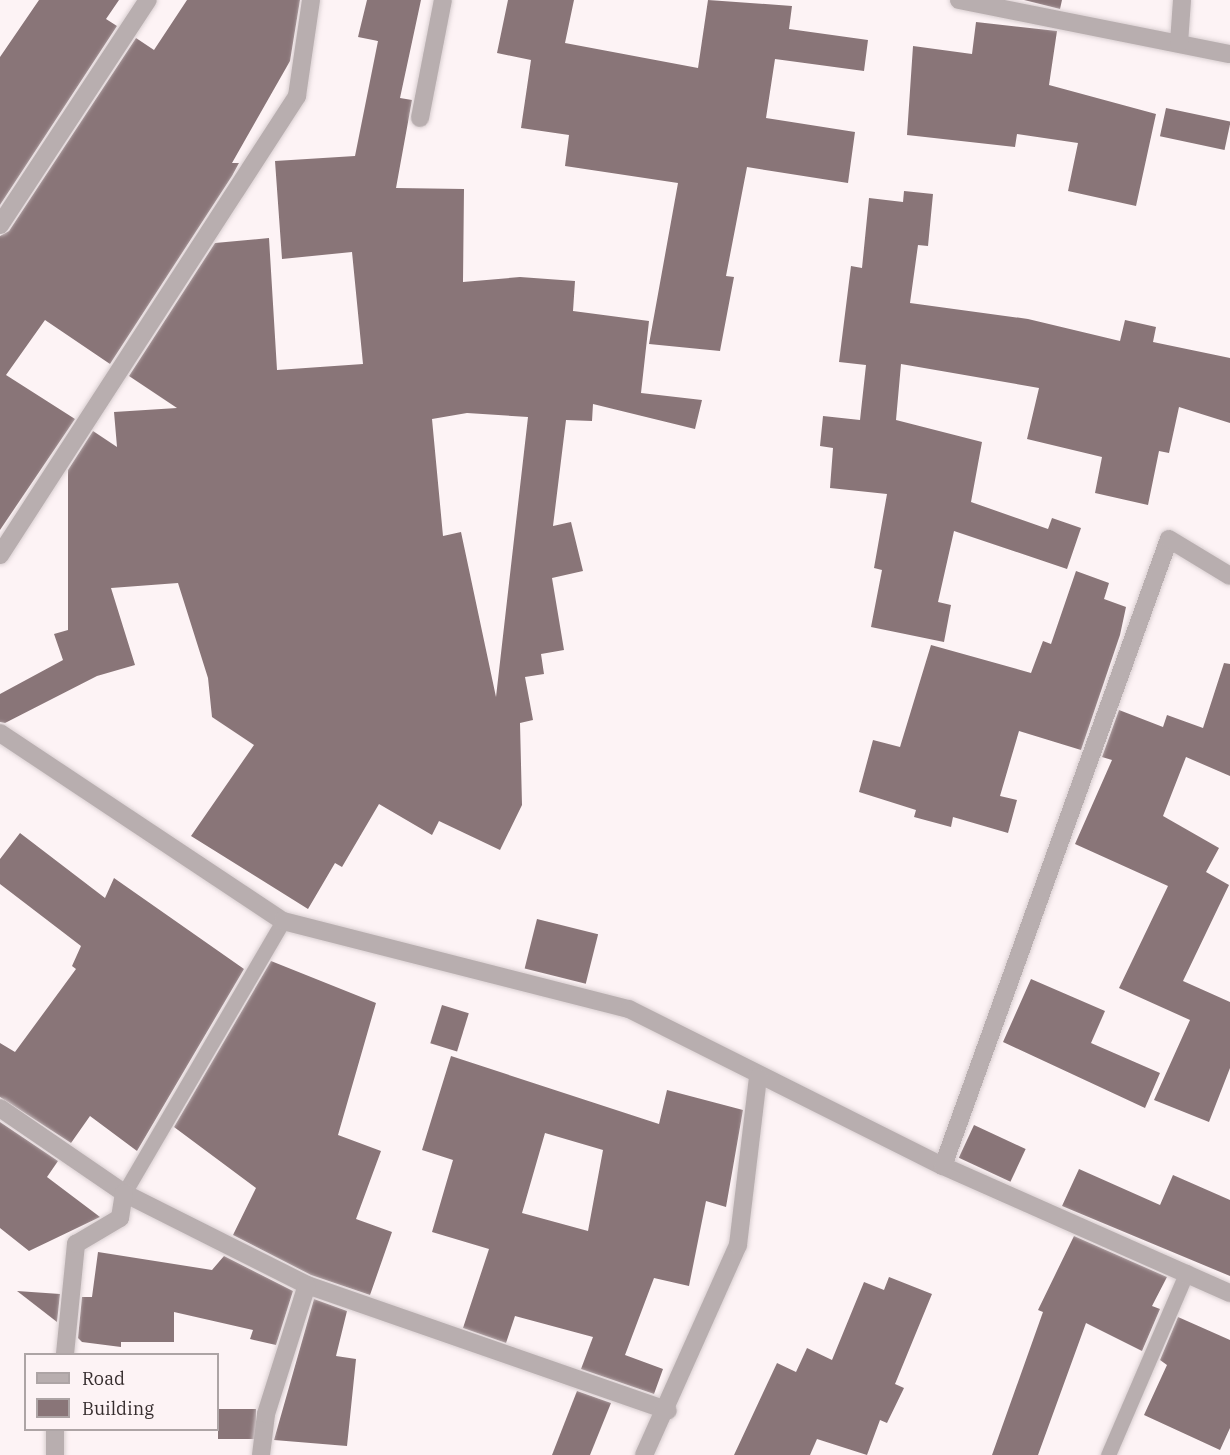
<!DOCTYPE html>
<html>
<head>
<meta charset="utf-8">
<style>
	body { margin:0 }
	#map { position:relative; width:1230px; height:1455px; overflow:hidden; background:#fdf3f5; font-family:"IBM Plex Serif",serif }
	div>[style] { position:absolute }
	.building>* { inset:0; background:#897578; transform-origin:0 0 }
	.roads { filter:drop-shadow(0 0 2px #d9cfd1) drop-shadow(0 0 2px #d9cfd1) }
	.service>* { height:15px; margin:-7.5px; padding:0 7.5px; transform-origin:7.5px; border-radius:7.5px; background:#b8aeaf }
	.minor>* { height:18px; margin:-9px; padding:0 9px; transform-origin:9px; border-radius:9px; background:#b8aeaf }
	span { translate:-50% -50%; white-space:nowrap; text-align:center; line-height:1.15; -webkit-text-stroke:6px #fdf3f5; paint-order:stroke }
	.legend { position:absolute; left:24px; top:1353px; width:195px; height:78px; box-sizing:border-box; background:#fdf3f5; border:2px solid #ada4a5; margin:0; padding:8px 10px; list-style:none; font-size:18px; color:#362d2e }
	.legend li { display:flex; align-items:center; gap:12px; height:30px }
	.legend b { width:30px; border:2px solid #ada4a5 }
</style>
</head>
<body>
<div id="map">
	<div class="building">
		<i style="clip-path:polygon(39px 0,119px 0,106px 19px,117px 26px,0 205px,0 57px)"></i>
		<i style="clip-path:polygon(187px 0,300px 0,290px 61px,232px 163px,239px 163px,232px 176px,110px 364px,45px 320px,6px 375px,75px 419px,0 530px,0 236px,9px 231px,136px 38px,154px 50px)"></i>
		<i style="clip-path:polygon(evenodd,367px 0,421px 0,400px 98px,412px 100px,396px 188px,464px 189px,463px 282px,520px 277px,575px 281px,573px 311px,649px 321px,641px 393px,702px 400px,695px 429px,593px 404px,592px 421px,566px 420px,553px 526px,571px 522px,583px 571px,552px 578px,564px 650px,541px 654px,544px 674px,525px 677px,533px 720px,520px 723px,522px 805px,500px 850px,439px 821px,432px 835px,379px 804px,342px 867px,335px 863px,308px 909px,191px 836px,254px 745px,212px 717px,208px 678px,178px 583px,111px 588px,135px 665px,97px 676px,5px 723px,0 722px,0 694px,63px 660px,54px 634px,68px 630px,68px 470px,93px 431px,117px 447px,114px 412px,177px 408px,129px 376px,215px 243px,269px 238px,277px 370px,363px 364px,352px 252px,282px 259px,275px 161px,355px 156px,378px 41px,358px 37px,367px 0,467px 413px,528px 417px,496px 697px,461px 532px,443px 536px,432px 419px,467px 413px)"></i>
		<i style="clip-path:polygon(508px 0,574px 0,565px 43px,698px 68px,708px 0,792px 6px,789px 29px,868px 40px,864px 71px,775px 59px,766px 118px,855px 132px,848px 183px,747px 167px,726px 276px,734px 277px,720px 351px,649px 344px,678px 183px,565px 166px,569px 135px,521px 128px,531px 60px,497px 53px)"></i>
		<i style="clip-path:polygon(1024px 0,1062px 0,1060px 9px)"></i>
		<i style="clip-path:polygon(976px 22px,1057px 31px,1049px 85px,1156px 114px,1136px 206px,1068px 191px,1078px 143px,1017px 134px,1015px 147px,907px 135px,913px 46px,972px 54px)"></i>
		<i style="left:1166px;top:108px;width:66px;height:29px;rotate:12deg"></i>
		<i style="clip-path:polygon(904px 191px,933px 194px,928px 246px,918px 245px,910px 303px,1028px 319px,1120px 341px,1125px 320px,1156px 327px,1153px 342px,1230px 358px,1230px 423px,1179px 407px,1169px 453px,1159px 451px,1148px 505px,1095px 493px,1102px 457px,1027px 439px,1039px 388px,901px 364px,896px 420px,982px 442px,971px 502px,1048px 529px,1052px 518px,1081px 528px,1067px 569px,954px 531px,938px 602px,951px 605px,944px 642px,871px 627px,882px 570px,874px 568px,887px 494px,830px 488px,833px 448px,820px 446px,823px 416px,860px 420px,866px 365px,839px 362px,851px 266px,862px 268px,869px 198px,903px 202px)"></i>
		<i style="clip-path:polygon(1076px 571px,1109px 583px,1104px 599px,1126px 607px,1120px 635px,1081px 750px,1019px 731px,1000px 796px,1017px 800px,1008px 833px,953px 817px,951px 827px,914px 817px,916px 810px,859px 792px,873px 740px,900px 747px,931px 645px,1031px 673px,1043px 641px,1051px 644px)"></i>
		<i style="clip-path:polygon(1224px 663px,1230px 664px,1230px 776px,1186px 757px,1163px 816px,1219px 848px,1206px 872px,1229px 885px,1183px 981px,1230px 1002px,1230px 1068px,1209px 1122px,1154px 1100px,1190px 1020px,1119px 988px,1168px 886px,1075px 844px,1112px 760px,1102px 757px,1119px 710px,1163px 727px,1167px 715px,1203px 728px)"></i>
		<i style="clip-path:polygon(20px 833px,105px 898px,114px 878px,244px 969px,137px 1151px,90px 1116px,71px 1143px,0 1097px,0 1043px,15px 1052px,76px 969px,72px 966px,81px 946px,0 884px,0 859px)"></i>
		<i style="left:537px;top:919px;width:63px;height:51px;rotate:14deg"></i>
		<i style="clip-path:polygon(271px 961px,376px 1003px,338px 1135px,381px 1151px,356px 1219px,392px 1232px,370px 1295px,311px 1275px,233px 1235px,256px 1188px,174px 1127px)"></i>
		<i style="clip-path:polygon(1031px 979px,1105px 1011px,1091px 1043px,1160px 1073px,1145px 1108px,1003px 1042px)"></i>
		<i style="left:442px;top:1005px;width:28px;height:40px;rotate:17deg"></i>
		<i style="clip-path:polygon(evenodd,451px 1056px,659px 1124px,667px 1090px,743px 1110px,726px 1207px,706px 1201px,689px 1286px,654px 1278px,625px 1355px,663px 1369px,654px 1394px,581px 1369px,593px 1337px,515px 1316px,506px 1343px,463px 1328px,489px 1249px,432px 1232px,453px 1160px,422px 1150px,451px 1056px,545px 1133px,603px 1150px,588px 1231px,522px 1213px,545px 1133px)"></i>
		<i style="clip-path:polygon(0 1122px,58px 1161px,47px 1177px,100px 1217px,29px 1251px,0 1228px)"></i>
		<i style="left:974px;top:1125px;width:57px;height:36px;rotate:25deg"></i>
		<i style="clip-path:polygon(1079px 1169px,1160px 1205px,1173px 1175px,1230px 1200px,1230px 1276px,1062px 1206px)"></i>
		<i style="clip-path:polygon(1074px 1236px,1167px 1277px,1152px 1306px,1160px 1309px,1142px 1351px,1086px 1323px,1038px 1455px,992px 1455px,1043px 1312px,1038px 1310px)"></i>
		<i style="clip-path:polygon(98px 1252px,212px 1270px,224px 1256px,293px 1291px,276px 1345px,250px 1339px,253px 1330px,174px 1312px,174px 1342px,121px 1342px,121px 1347px,82px 1342px,78px 1338px,82px 1297px,92px 1297px)"></i>
		<i style="clip-path:polygon(889px 1277px,932px 1294px,895px 1384px,904px 1388px,887px 1423px,880px 1420px,867px 1455px,817px 1439px,810px 1455px,734px 1455px,777px 1363px,796px 1372px,807px 1348px,832px 1360px,864px 1282px,884px 1290px)"></i>
		<i style="clip-path:polygon(17px 1291px,60px 1294px,57px 1322px)"></i>
		<i style="clip-path:polygon(314px 1299px,347px 1311px,336px 1356px,356px 1359px,347px 1446px,274px 1440px)"></i>
		<i style="clip-path:polygon(1178px 1317px,1230px 1340px,1230px 1428px,1220px 1450px,1144px 1415px,1167px 1365px,1160px 1360px)"></i>
		<i style="clip-path:polygon(577px 1391px,611px 1403px,590px 1455px,552px 1455px)"></i>
		<i style="left:218px;top:1409px;width:38px;height:30px"></i>
	</div>
	<div class="roads">
		<div class="service">
			<i style="left:124px;top:1193px;width:315px;rotate:-59.7deg"></i>
			<i style="left:1108px;top:1455px;width:199px;rotate:-66.7deg"></i>
		</div>
		<div class="minor">
			<i style="left:959px;top:0;width:276px;rotate:11.3deg"></i>
			<i style="left:1179px;top:43px;width:43px;rotate:-86deg"></i>
			<i style="left:420px;top:118px;width:120px;rotate:-79deg"></i>
			<i style="left:0;top:225px;width:269px;rotate:-56.7deg"></i>
			<i style="left:0;top:555px;width:547px;rotate:-57.09deg"></i>
			<i style="left:297px;top:96px;width:97px;rotate:-81.7deg"></i>
			<i style="left:0;top:733px;width:340px;rotate:33.6deg"></i>
			<i style="left:283px;top:921px;width:357px;rotate:14.3deg"></i>
			<i style="left:629px;top:1009px;width:351px;rotate:26.6deg"></i>
			<i style="left:943px;top:1166px;width:314px;rotate:23.9deg"></i>
			<i style="left:0;top:1108px;width:150px;rotate:34.4deg"></i>
			<i style="left:124px;top:1193px;width:205px;rotate:26.7deg"></i>
			<i style="left:307px;top:1285px;width:382px;rotate:19.2deg"></i>
			<i style="left:943px;top:1166px;width:666px;rotate:-70.18deg"></i>
			<i style="left:1169px;top:539px;width:71px;rotate:31.2deg"></i>
			<i style="left:65px;top:1354px;width:111px;rotate:-84.3deg"></i>
			<i style="left:76px;top:1244px;width:51px;rotate:-30.6deg"></i>
			<i style="left:120px;top:1218px;width:25px;rotate:-81deg"></i>
			<i style="left:55px;top:1455px;width:25px;rotate:-90deg"></i>
			<i style="left:261px;top:1455px;width:41px;rotate:-83deg"></i>
			<i style="left:266px;top:1414px;width:135px;rotate:-72.4deg"></i>
			<i style="left:644px;top:1455px;width:230px;rotate:-65.9deg"></i>
			<i style="left:738px;top:1245px;width:169px;rotate:-83.2deg"></i>
		</div>
	</div>
	<ul class="legend">
	<li><b style="height:8px;background:#b8aeaf"></b>Road</li>
	<li><b style="height:16px;background:#897578"></b>Building</li>
	</ul>
</div>
</body>
</html>
